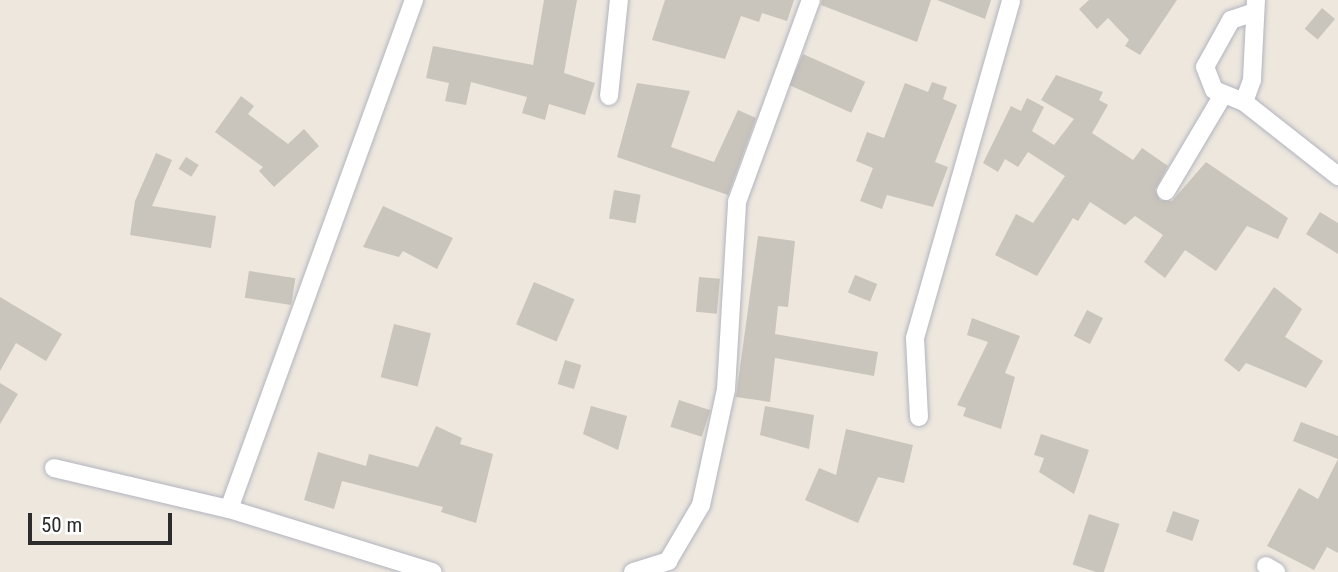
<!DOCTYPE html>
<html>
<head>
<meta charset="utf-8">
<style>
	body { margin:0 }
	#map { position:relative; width:1338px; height:572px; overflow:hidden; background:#ede7de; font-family:"Roboto Condensed",sans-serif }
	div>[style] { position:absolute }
	.building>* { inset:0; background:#c9c5bc; transform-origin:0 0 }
	.roads { filter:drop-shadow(0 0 2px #b2b4bf) drop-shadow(0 0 2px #b2b4bf) }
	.minor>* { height:18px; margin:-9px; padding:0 9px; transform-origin:9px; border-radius:9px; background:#fff }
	span { translate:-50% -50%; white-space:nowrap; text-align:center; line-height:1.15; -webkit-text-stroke:6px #fff; paint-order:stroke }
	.scale { position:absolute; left:28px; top:513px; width:144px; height:32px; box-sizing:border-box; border:4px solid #2c2c2c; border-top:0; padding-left:9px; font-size:21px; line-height:24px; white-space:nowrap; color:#2c2c2c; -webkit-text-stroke:5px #fff; paint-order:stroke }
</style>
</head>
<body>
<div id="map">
	<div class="building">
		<i style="clip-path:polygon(544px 0,577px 0,564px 73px,595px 83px,585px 115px,549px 104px,545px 120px,522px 113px,527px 97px,471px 82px,466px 105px,445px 101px,449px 83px,426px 78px,433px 46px,533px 65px)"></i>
		<i style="clip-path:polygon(665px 0,794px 0,787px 21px,762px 13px,759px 22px,741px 16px,725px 59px,652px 40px)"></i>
		<i style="clip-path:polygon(822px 0,931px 0,917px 42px,821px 5px)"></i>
		<i style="clip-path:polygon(937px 0,991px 0,985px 19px)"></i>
		<i style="clip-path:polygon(1089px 0,1177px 0,1140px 55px,1125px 46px,1129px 40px,1108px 18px,1097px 29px,1079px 9px)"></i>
		<i style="left:1322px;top:8px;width:17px;height:27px;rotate:40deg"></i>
		<i style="left:803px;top:54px;width:68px;height:34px;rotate:24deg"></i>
		<i style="clip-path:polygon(1056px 75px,1103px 92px,1099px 100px,1108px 105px,1092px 133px,1133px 160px,1142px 148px,1168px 166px,1155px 190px,1160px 200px,1172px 201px,1206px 162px,1288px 218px,1278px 239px,1247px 226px,1216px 271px,1185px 250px,1165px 278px,1144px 262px,1163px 235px,1135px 216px,1125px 225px,1090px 202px,1078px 221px,1073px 218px,1037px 276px,995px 255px,1016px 214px,1033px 223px,1065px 176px,1028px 152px,1018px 167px,1005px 159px,998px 172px,983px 163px,1011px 106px,1021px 111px,1027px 98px,1044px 107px,1032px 131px,1054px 145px,1074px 119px,1041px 100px)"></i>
		<i style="clip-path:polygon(932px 82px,947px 87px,943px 99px,957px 105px,935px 162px,948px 167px,933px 207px,887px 195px,882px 209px,860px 201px,873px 168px,856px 161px,867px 132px,884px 138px,905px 83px,928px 92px)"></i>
		<i style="clip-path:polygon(637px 83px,690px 91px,671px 147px,714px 162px,738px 110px,756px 118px,728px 195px,617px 157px)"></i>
		<i style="clip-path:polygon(241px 96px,254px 106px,248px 114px,288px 144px,304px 129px,319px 146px,274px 187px,259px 171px,263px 167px,215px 132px)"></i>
		<i style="clip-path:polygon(156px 153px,172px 160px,152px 206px,216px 216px,211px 248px,130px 235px,135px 201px)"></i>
		<i style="left:186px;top:157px;width:15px;height:14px;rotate:32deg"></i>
		<i style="left:614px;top:190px;width:27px;height:29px;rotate:10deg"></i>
		<i style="clip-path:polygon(383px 206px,453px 238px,437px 269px,403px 251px,399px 257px,363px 247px)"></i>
		<i style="clip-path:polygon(1320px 212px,1338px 223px,1338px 254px,1306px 234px)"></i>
		<i style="clip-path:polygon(758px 236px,795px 241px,788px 307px,778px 306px,775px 334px,878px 352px,874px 376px,775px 358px,770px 402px,736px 397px)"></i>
		<i style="left:249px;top:271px;width:47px;height:27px;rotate:9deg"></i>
		<i style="left:855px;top:275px;width:24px;height:19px;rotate:22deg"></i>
		<i style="left:699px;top:277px;width:21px;height:35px;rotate:5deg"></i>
		<i style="left:534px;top:282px;width:44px;height:46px;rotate:23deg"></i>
		<i style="clip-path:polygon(1274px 287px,1302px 309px,1285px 337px,1323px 361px,1306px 388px,1246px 363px,1239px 372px,1224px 360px)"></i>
		<i style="clip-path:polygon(0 297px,62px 334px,46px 361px,16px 343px,0 371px)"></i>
		<i style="left:1087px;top:310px;width:18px;height:29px;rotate:27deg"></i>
		<i style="clip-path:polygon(972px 318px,1020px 336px,1005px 373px,1015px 377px,1001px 429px,963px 416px,966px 408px,957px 405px,988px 342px,967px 335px)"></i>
		<i style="left:394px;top:324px;width:38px;height:55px;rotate:14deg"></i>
		<i style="left:565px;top:360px;width:17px;height:25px;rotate:17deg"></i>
		<i style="clip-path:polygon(0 383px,18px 394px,0 424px)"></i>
		<i style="left:679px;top:400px;width:33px;height:28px;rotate:18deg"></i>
		<i style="clip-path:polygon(591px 406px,627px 416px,618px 450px,583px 434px)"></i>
		<i style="clip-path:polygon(765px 406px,814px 415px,809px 449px,760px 435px)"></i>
		<i style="clip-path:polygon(1301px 422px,1338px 436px,1338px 553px,1327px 547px,1314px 570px,1267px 546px,1299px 488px,1318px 499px,1338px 459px,1293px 441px)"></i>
		<i style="clip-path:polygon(436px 426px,462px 438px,460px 444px,493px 454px,476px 523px,441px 512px,443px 507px,342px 481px,334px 509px,304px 500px,318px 452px,366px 466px,369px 454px,418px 467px)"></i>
		<i style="clip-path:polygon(846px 429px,913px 445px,904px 483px,878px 477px,858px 523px,805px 500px,819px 468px,836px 475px)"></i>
		<i style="clip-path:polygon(1041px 434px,1089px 450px,1074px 494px,1039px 472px,1044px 458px,1034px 455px)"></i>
		<i style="left:1173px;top:511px;width:28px;height:22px;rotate:19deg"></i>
		<i style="left:1089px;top:514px;width:32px;height:53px;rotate:18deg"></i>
	</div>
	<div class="roads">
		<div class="minor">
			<i style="left:1256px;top:0;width:80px;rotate:92.9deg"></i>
			<i style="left:1252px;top:80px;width:23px;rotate:110deg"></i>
			<i style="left:1244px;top:102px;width:120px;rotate:38.2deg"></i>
			<i style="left:609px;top:96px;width:97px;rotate:-84.1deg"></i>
			<i style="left:1244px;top:102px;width:32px;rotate:-158deg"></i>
			<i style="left:1214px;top:90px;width:25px;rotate:-111deg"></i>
			<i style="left:1205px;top:67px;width:54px;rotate:-61deg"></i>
			<i style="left:1231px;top:20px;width:21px;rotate:-19deg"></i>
			<i style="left:1166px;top:191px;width:112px;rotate:-59.3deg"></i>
			<i style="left:919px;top:417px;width:79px;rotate:-92.9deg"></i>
			<i style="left:915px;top:338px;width:351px;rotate:-74.1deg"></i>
			<i style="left:54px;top:468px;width:180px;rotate:13.2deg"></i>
			<i style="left:229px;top:509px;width:213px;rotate:17.2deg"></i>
			<i style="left:229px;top:509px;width:542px;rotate:-70.03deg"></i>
			<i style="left:1266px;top:566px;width:12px;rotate:31deg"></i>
			<i style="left:633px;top:572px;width:37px;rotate:-17deg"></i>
			<i style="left:668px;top:561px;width:65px;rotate:-59.5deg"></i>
			<i style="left:701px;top:505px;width:119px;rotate:-77.8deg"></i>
			<i style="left:726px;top:389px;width:187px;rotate:-86.6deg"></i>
			<i style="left:737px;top:202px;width:215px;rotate:-69.9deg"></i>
		</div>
	</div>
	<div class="scale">50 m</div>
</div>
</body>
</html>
